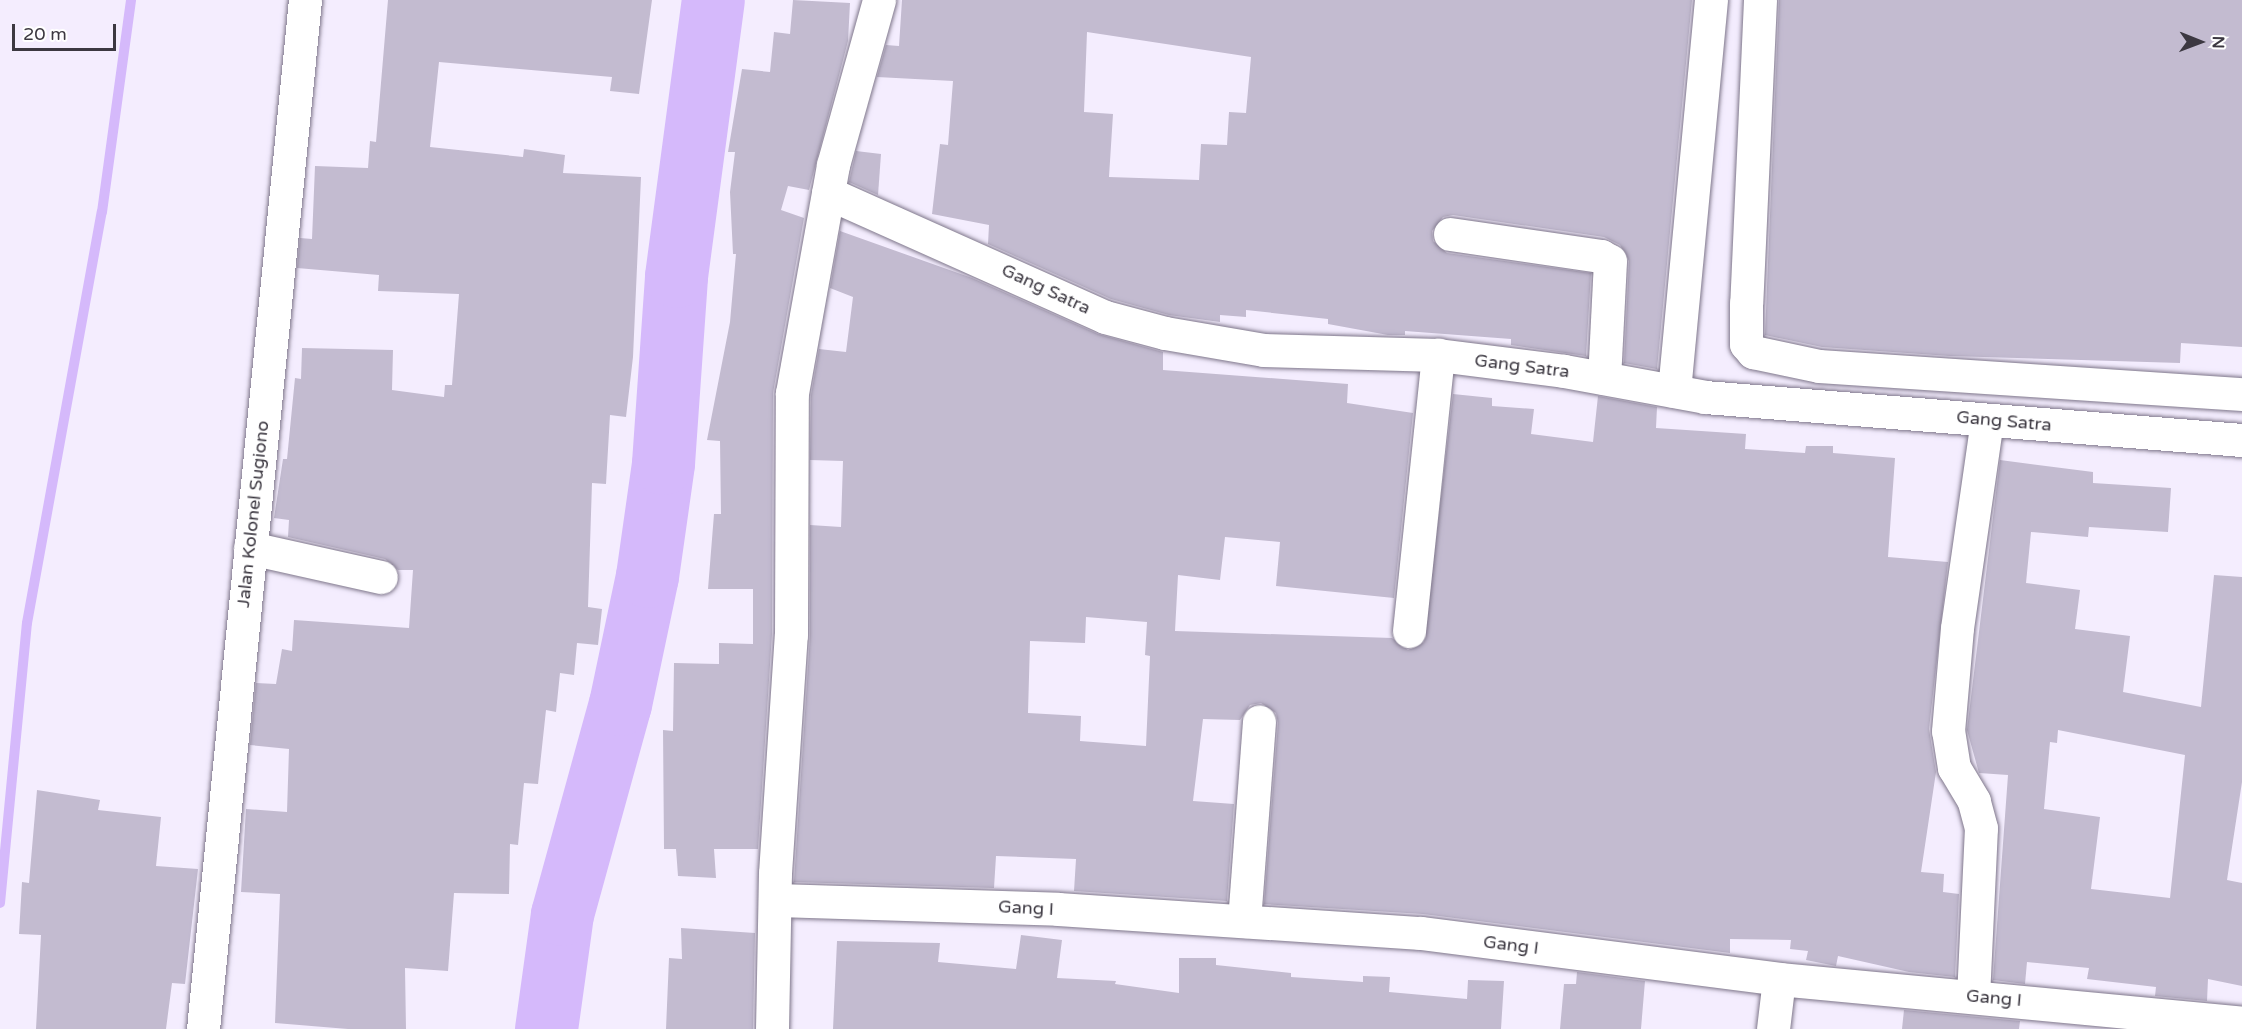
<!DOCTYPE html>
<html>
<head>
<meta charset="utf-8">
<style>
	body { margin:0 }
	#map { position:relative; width:2242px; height:1029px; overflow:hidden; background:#f4edfe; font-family:"Varela Round",sans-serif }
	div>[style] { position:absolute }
	.stream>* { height:10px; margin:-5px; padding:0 5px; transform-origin:5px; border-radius:5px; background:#d5b9fb }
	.river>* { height:63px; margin:-31.5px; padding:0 31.5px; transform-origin:31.5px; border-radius:31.5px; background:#d5b9fb }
	.building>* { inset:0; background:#c3bbd0 }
	.roads { filter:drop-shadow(0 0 2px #7e768a) drop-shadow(0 0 2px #7e768a) }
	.minor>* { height:33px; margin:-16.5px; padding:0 16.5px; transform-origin:16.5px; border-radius:16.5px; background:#fff }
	span { translate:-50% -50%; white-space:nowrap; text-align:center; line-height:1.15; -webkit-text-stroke:6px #fff; paint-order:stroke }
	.street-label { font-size:18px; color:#3c3841 }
	.north { position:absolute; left:2170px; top:12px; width:60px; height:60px; -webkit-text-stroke:4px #fff; paint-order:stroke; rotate:91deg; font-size:16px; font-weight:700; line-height:24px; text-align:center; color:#3c3841 }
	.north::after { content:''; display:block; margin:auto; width:21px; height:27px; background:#3c3841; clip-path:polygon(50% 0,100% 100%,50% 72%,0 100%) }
	.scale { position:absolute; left:12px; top:24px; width:104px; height:27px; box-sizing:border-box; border:3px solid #3c3841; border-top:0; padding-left:8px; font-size:18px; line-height:21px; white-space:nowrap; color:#3c3841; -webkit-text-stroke:4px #fff; paint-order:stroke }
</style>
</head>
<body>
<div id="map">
	<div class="stream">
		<i style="left:0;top:903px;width:281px;rotate:-84.5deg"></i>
		<i style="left:27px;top:623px;width:418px;rotate:-79.7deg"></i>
		<i style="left:102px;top:212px;width:214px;rotate:-82.2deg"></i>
	</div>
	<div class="river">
		<i style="left:546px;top:1029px;width:116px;rotate:-82.1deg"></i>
		<i style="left:562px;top:914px;width:218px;rotate:-74.6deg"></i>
		<i style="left:620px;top:704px;width:131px;rotate:-78.1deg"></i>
		<i style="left:647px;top:576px;width:114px;rotate:-81.9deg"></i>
		<i style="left:663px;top:463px;width:187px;rotate:-86deg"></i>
		<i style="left:676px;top:276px;width:278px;rotate:-82.4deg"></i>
	</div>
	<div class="building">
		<i style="clip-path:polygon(388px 0,652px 0,639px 94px,610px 91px,612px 77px,439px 62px,430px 147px,523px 157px,524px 149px,565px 155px,563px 173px,641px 177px,633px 357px,626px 417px,610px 415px,606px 484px,592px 483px,588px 607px,602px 609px,598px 645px,577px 643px,574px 675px,560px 673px,556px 712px,546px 710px,538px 784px,524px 783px,518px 845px,510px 844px,509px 894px,454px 893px,448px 971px,405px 968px,406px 1029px,348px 1029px,275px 1023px,280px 894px,241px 892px,246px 809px,287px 812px,289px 749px,250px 745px,256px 683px,276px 684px,282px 649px,292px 651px,294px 620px,409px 628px,413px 570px,398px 570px,385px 559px,288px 537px,289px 520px,274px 518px,283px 459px,287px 459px,295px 378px,301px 379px,302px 348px,393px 350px,392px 390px,444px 397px,445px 385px,452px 385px,459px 294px,378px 291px,379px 275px,297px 268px,300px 238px,312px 239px,315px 166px,368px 168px,370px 141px,376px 142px)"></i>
		<i style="clip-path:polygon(793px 0,850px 3px,848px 41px,809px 190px,788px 186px,781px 210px,804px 218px,773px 393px,772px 634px,758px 849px,714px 849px,716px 878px,678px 876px,676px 849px,664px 849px,663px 730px,673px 731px,674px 663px,719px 664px,719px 643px,753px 644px,753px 589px,708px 589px,714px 514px,721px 514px,720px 441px,707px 440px,730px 322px,736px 254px,733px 254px,730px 192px,735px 152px,728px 152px,742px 69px,770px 72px,774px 32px,790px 34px)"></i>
		<i style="clip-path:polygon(evenodd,902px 0,1692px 0,1657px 369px,1624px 363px,1629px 261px,1620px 245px,1604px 237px,1453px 215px,1443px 217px,1432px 231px,1433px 241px,1447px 253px,1591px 273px,1586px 356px,1511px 345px,1511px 339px,1405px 331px,1405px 335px,1388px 335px,1328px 324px,1328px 319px,1246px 310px,1246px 317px,1220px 315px,1220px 322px,1169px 315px,1111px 299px,988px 244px,989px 225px,932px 214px,940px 144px,948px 145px,953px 81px,877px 77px,886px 45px,899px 46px,902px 0,1087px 32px,1251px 57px,1246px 113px,1229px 112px,1227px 145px,1201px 144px,1199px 180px,1109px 177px,1113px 114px,1084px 112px,1087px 32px)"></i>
		<i style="clip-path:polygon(1779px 0,2242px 0,2242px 347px,2181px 343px,2180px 363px,1950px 356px,1822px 347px,1765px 335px)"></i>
		<i style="clip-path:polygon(856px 151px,881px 154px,878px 195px,849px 182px)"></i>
		<i style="clip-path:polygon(evenodd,840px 231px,972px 278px,1098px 334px,1163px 352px,1163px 370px,1348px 384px,1347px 403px,1413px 413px,1394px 598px,1276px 586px,1280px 542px,1225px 537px,1220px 580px,1178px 575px,1175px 631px,1392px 638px,1408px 650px,1424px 642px,1453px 394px,1492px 398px,1492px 406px,1534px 409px,1531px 434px,1593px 442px,1598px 396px,1657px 407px,1656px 428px,1746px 434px,1745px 449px,1805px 453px,1806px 446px,1833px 446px,1833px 453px,1895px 458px,1888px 557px,1948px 562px,1929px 729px,1936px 772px,1921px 872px,1944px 874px,1943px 892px,1959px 894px,1955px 977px,1909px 972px,1838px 956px,1836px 966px,1806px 960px,1808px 951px,1790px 949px,1791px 940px,1730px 939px,1730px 953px,1423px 914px,1264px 904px,1278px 723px,1276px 713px,1261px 703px,1250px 705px,1240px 720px,1203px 719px,1193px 801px,1234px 804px,1227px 901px,1074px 891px,1076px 859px,996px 856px,994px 888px,794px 882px,810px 636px,810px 525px,841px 527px,843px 461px,810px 460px,811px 395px,819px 349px,846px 352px,853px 297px,830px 288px,840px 231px,1086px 617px,1147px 622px,1145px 655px,1150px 656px,1146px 746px,1080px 741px,1081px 716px,1028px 713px,1030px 641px,1085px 643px,1086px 617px)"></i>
		<i style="clip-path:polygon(evenodd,2000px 460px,2093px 472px,2093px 483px,2171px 488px,2168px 532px,2089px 527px,2088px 537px,2031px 532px,2026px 583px,2080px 590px,2075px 629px,2130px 636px,2123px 692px,2201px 707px,2214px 575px,2242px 577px,2242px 782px,2227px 880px,2242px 883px,2242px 986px,2208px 979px,2207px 1001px,2155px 996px,2156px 987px,2087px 979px,2089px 968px,2027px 962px,2025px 984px,1993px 980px,2008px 775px,1979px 773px,1967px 730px,2000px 460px,2058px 730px,2185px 755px,2170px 898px,2091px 889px,2100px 817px,2044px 809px,2050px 742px,2057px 743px,2058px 730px)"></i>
		<i style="clip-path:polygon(37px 790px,100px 800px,98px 810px,161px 817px,156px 866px,198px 869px,185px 984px,172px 983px,166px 1029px,36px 1029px,41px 935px,19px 934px,22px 882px,29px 883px)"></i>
		<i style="clip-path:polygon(681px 928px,755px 933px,753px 1029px,666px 1029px,669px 958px,682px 959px)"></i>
		<i style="clip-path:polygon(1021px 935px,1062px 940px,1057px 978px,1116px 981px,1115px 984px,1179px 993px,1179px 958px,1216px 958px,1216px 965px,1291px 973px,1291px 977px,1363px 982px,1363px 976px,1390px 977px,1389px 992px,1467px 999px,1468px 980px,1504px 981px,1501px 1029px,833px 1029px,837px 941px,940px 943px,938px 962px,1016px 969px)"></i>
		<i style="clip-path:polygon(1577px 972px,1645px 981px,1641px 1029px,1560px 1029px,1564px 984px,1576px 984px)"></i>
		<i style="clip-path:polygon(1904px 1010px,2020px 1021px,2019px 1029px,1902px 1029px)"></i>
	</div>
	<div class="roads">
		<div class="minor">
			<i style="left:1760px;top:0;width:303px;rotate:92.6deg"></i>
			<i style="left:1746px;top:303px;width:41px;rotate:90deg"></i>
			<i style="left:1746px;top:344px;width:11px;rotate:49deg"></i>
			<i style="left:1753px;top:352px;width:67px;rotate:12deg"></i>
			<i style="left:1819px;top:366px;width:424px;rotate:3.8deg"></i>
			<i style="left:828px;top:193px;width:303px;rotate:24.1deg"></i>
			<i style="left:1105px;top:317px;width:62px;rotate:14.9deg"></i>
			<i style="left:1165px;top:333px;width:99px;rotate:9.8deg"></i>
			<i style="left:1263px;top:350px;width:175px;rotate:1.6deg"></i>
			<i style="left:1438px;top:355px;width:127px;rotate:7.2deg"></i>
			<i style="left:1564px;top:371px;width:143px;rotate:10.4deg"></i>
			<i style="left:1705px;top:397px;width:539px;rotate:4.58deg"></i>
			<i style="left:1450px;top:234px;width:153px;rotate:8.3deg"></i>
			<i style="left:1601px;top:256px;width:10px;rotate:29deg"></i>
			<i style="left:1610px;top:261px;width:117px;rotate:92.9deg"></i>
			<i style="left:1674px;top:391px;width:393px;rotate:-84.6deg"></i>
			<i style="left:250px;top:548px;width:134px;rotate:12.5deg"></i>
			<i style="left:1409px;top:631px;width:278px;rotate:-84deg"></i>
			<i style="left:777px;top:900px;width:281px;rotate:1.8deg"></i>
			<i style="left:1058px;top:909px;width:364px;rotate:3.8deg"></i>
			<i style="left:1421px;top:933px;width:361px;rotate:7.3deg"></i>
			<i style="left:1779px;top:979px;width:465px;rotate:5.4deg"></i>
			<i style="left:1244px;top:921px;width:200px;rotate:-85.7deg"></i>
			<i style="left:1973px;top:997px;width:169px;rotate:-87.3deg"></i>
			<i style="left:1981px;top:828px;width:28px;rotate:-105deg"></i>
			<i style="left:1974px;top:801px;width:39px;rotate:-121deg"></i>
			<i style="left:1954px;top:768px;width:37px;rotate:-99deg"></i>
			<i style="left:1948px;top:731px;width:103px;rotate:-85deg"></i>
			<i style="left:1957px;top:628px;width:210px;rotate:-81.8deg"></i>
			<i style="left:203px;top:1029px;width:1034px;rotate:-84.34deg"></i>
			<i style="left:772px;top:1029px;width:156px;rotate:-88.9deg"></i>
			<i style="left:775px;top:873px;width:239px;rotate:-86.2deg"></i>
			<i style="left:791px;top:635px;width:242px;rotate:-89.8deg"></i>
			<i style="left:792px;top:393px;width:232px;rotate:-79.8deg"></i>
			<i style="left:833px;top:165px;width:171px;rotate:-74.4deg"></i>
			<i style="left:1773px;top:1029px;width:50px;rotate:-83.2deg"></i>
		</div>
	</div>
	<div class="street-label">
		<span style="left:1046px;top:289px;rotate:25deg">Gang Satra</span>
		<span style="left:1522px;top:366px;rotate:7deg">Gang Satra</span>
		<span style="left:2004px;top:421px;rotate:5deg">Gang Satra</span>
		<span style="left:253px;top:514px;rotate:-84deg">Jalan Kolonel Sugiono</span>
		<span style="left:1026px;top:908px;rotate:3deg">Gang I</span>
		<span style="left:1511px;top:945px;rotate:7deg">Gang I</span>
		<span style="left:1994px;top:998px;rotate:5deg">Gang I</span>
	</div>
	<div class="north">N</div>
	<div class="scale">20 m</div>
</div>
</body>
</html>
